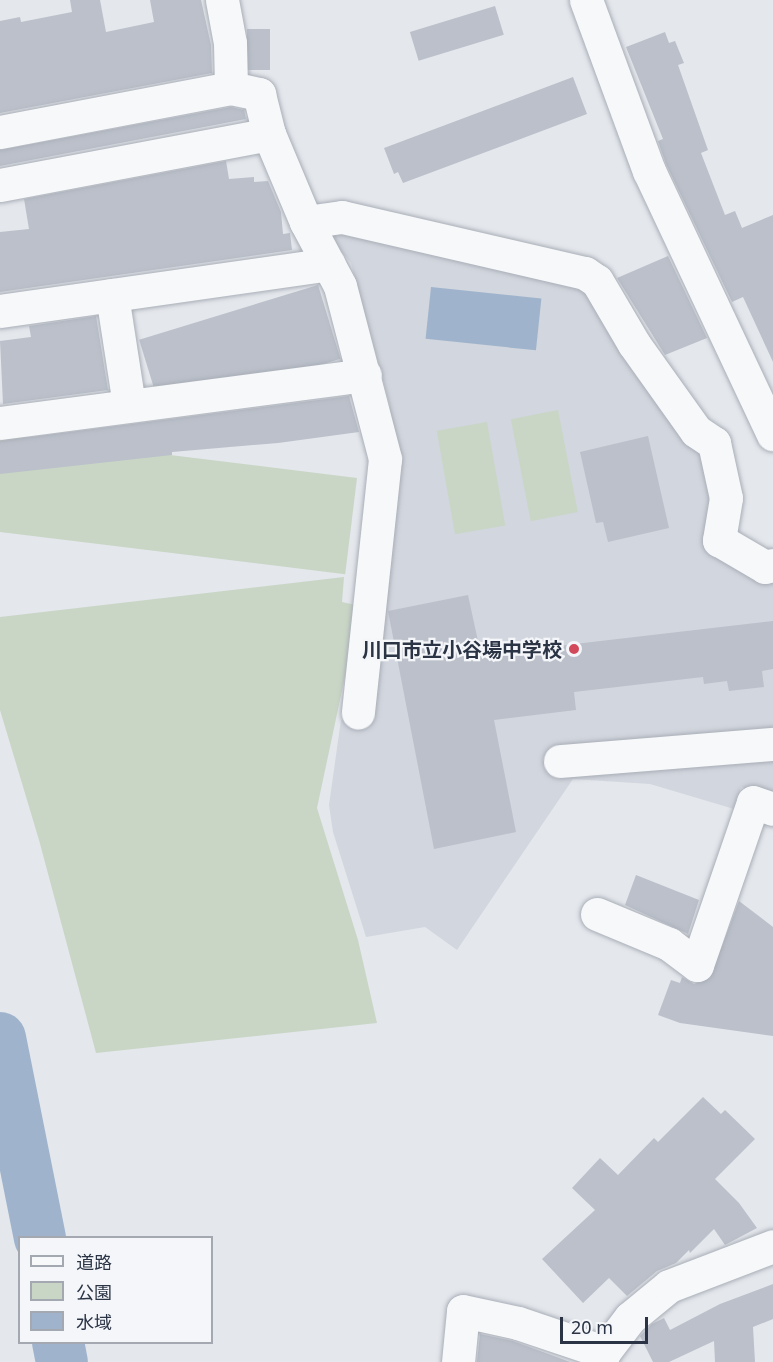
<!DOCTYPE html>
<html>
<head>
<meta charset="utf-8">
<style>
	body { margin:0 }
	#map { position:relative; width:773px; height:1362px; overflow:hidden; background:#e4e7ec; font-family:"Noto Sans","Noto Sans JP",sans-serif }
	div>[style] { position:absolute }
	.built>* { inset:0; background:#d2d6de }
	.green>* { inset:0; background:#c9d6c5; transform-origin:0 0 }
	.water>* { inset:0; background:#9fb4cc; transform-origin:0 0 }
	.river>* { height:52px; margin:-26px; padding:0 26px; transform-origin:26px; border-radius:26px; background:#9fb4cc }
	.building>* { inset:0; background:#bbc0ca; transform-origin:0 0 }
	.roads { filter:drop-shadow(0 0 2px #a9aeb7) drop-shadow(0 0 2px #a9aeb7) }
	.street>* { height:33px; margin:-16.5px; padding:0 16.5px; transform-origin:16.5px; border-radius:16.5px; background:#f7f8fa }
	.dots>* { width:16px; height:16px; translate:-50% -50%; box-sizing:border-box; border:3px solid #f4f6f9; border-radius:50% }
	span { translate:-50% -50%; white-space:nowrap; text-align:center; line-height:1.15; -webkit-text-stroke:4.5px #f4f6f9; paint-order:stroke }
	.poi-label { font-size:20px; color:#2b3445; font-weight:700 }
	.right { translate:-100% -50%; text-align:right }
	.legend { position:absolute; left:18px; top:1236px; width:195px; height:108px; box-sizing:border-box; background:#f4f6f9; border:2px solid #a4a8b1; margin:0; padding:8px 10px; list-style:none; font-size:18px; color:#2b3445 }
	.legend li { display:flex; align-items:center; gap:12px; height:30px }
	.legend b { width:30px; border:2px solid #a4a8b1 }
	.scale { position:absolute; left:560px; top:1317px; width:88px; height:27px; box-sizing:border-box; border:3px solid #2b3445; border-top:0; padding-left:8px; font-size:18px; line-height:21px; white-space:nowrap; color:#2b3445; -webkit-text-stroke:4px #f4f6f9; paint-order:stroke }
</style>
</head>
<body>
<div id="map">
	<div class="built">
		<i style="clip-path:polygon(341px 226px,586px 287px,705px 453px,712px 500px,710px 547px,773px 576px,773px 797px,741px 787px,734px 809px,650px 784px,573px 779px,457px 950px,425px 927px,366px 937px,333px 832px,329px 805px,341px 720px,367px 724px,390px 438px,390px 406px,351px 263px,332px 240px,332px 232px)"></i>
	</div>
	<div class="green">
		<i style="left:558px;top:410px;width:104px;height:48px;rotate:79deg"></i>
		<i style="left:487px;top:422px;width:105px;height:51px;rotate:80deg"></i>
		<i style="left:357px;top:478px;width:97px;height:360px;rotate:97deg"></i>
		<i style="clip-path:polygon(344px 577px,342px 602px,360px 606px,317px 808px,358px 940px,377px 1023px,96px 1053px,39px 840px,0 710px,0 617px)"></i>
	</div>
	<div class="water">
		<i style="left:431px;top:287px;width:111px;height:52px;rotate:6deg"></i>
	</div>
	<div class="river">
		<i style="left:0;top:1038px;width:204px;rotate:78.7deg"></i>
		<i style="left:58px;top:1342px;width:20px;rotate:79deg"></i>
	</div>
	<div class="building">
		<i style="clip-path:polygon(70px 0,100px 0,106px 32px,154px 22px,150px 0,201px 0,211px 45px,212px 73px,0 113px,0 21px,20px 17px,21px 22px,72px 12px)"></i>
		<i style="left:495px;top:6px;width:30px;height:89px;rotate:73deg"></i>
		<i style="left:270px;top:29px;width:41px;height:23px;rotate:90deg"></i>
		<i style="clip-path:polygon(665px 32px,669px 43px,675px 41px,684px 63px,678px 65px,708px 150px,701px 153px,725px 215px,735px 211px,742px 228px,773px 215px,773px 362px,743px 297px,732px 302px,666px 164px,658px 141px,663px 139px,626px 47px)"></i>
		<i style="clip-path:polygon(573px 77px,587px 114px,403px 183px,398px 172px,394px 174px,384px 148px)"></i>
		<i style="clip-path:polygon(231px 107px,244px 110px,246px 119px,0 166px,0 150px)"></i>
		<i style="clip-path:polygon(226px 161px,229px 179px,254px 177px,254px 182px,268px 181px,281px 212px,283px 234px,290px 233px,292px 250px,0 292px,0 232px,29px 229px,24px 199px)"></i>
		<i style="clip-path:polygon(668px 256px,707px 338px,665px 355px,617px 278px)"></i>
		<i style="left:318px;top:285px;width:77px;height:187px;rotate:73deg"></i>
		<i style="clip-path:polygon(96px 316px,108px 390px,3px 404px,0 341px,31px 337px,29px 326px)"></i>
		<i style="clip-path:polygon(349px 396px,359px 432px,278px 443px,172px 452px,172px 455px,0 474px,0 441px)"></i>
		<i style="clip-path:polygon(648px 436px,669px 528px,608px 542px,603px 522px,596px 523px,580px 452px)"></i>
		<i style="clip-path:polygon(468px 595px,481px 655px,773px 621px,773px 669px,762px 671px,764px 687px,729px 691px,727px 681px,704px 684px,703px 677px,574px 692px,576px 710px,494px 720px,516px 832px,434px 849px,388px 611px)"></i>
		<i style="clip-path:polygon(636px 875px,699px 900px,688px 934px,625px 905px)"></i>
		<i style="clip-path:polygon(739px 901px,773px 927px,773px 1036px,680px 1023px,658px 1015px,671px 980px,680px 983px,682px 977px,694px 984px,710px 978px)"></i>
		<i style="clip-path:polygon(703px 1097px,721px 1114px,725px 1110px,755px 1139px,715px 1179px,739px 1203px,757px 1228px,725px 1245px,714px 1229px,690px 1253px,689px 1250px,676px 1263px,657px 1271px,627px 1296px,609px 1278px,583px 1303px,542px 1259px,595px 1210px,572px 1188px,600px 1158px,618px 1175px,654px 1138px,658px 1142px)"></i>
		<i style="clip-path:polygon(773px 1284px,773px 1319px,753px 1327px,755px 1362px,715px 1362px,714px 1341px,669px 1362px,653px 1362px,640px 1336px,652px 1324px,664px 1318px,670px 1330px,720px 1304px)"></i>
		<i style="clip-path:polygon(480px 1334px,513px 1341px,570px 1362px,477px 1362px)"></i>
	</div>
	<div class="roads">
		<div class="street">
			<i style="left:222px;top:0;width:44px;rotate:79.5deg"></i>
			<i style="left:230px;top:43px;width:45px;rotate:88.7deg"></i>
			<i style="left:231px;top:88px;width:29px;rotate:12deg"></i>
			<i style="left:259px;top:94px;width:41px;rotate:76deg"></i>
			<i style="left:269px;top:134px;width:95px;rotate:67.2deg"></i>
			<i style="left:306px;top:222px;width:72px;rotate:62deg"></i>
			<i style="left:340px;top:286px;width:179px;rotate:75.4deg"></i>
			<i style="left:385px;top:459px;width:255px;rotate:96.1deg"></i>
			<i style="left:586px;top:0;width:182px;rotate:69.8deg"></i>
			<i style="left:649px;top:171px;width:291px;rotate:64.8deg"></i>
			<i style="left:0;top:132px;width:235px;rotate:-10.8deg"></i>
			<i style="left:0;top:185px;width:274px;rotate:-10.7deg"></i>
			<i style="left:306px;top:222px;width:36px;rotate:-8deg"></i>
			<i style="left:342px;top:217px;width:249px;rotate:13deg"></i>
			<i style="left:585px;top:273px;width:14px;rotate:34deg"></i>
			<i style="left:597px;top:281px;width:73px;rotate:59.6deg"></i>
			<i style="left:634px;top:344px;width:107px;rotate:54.5deg"></i>
			<i style="left:696px;top:431px;width:22px;rotate:34deg"></i>
			<i style="left:714px;top:443px;width:56px;rotate:77.7deg"></i>
			<i style="left:726px;top:498px;width:43px;rotate:99.5deg"></i>
			<i style="left:719px;top:540px;width:53px;rotate:30.4deg"></i>
			<i style="left:765px;top:567px;width:8px;rotate:-14deg"></i>
			<i style="left:112px;top:295px;width:111px;rotate:81.2deg"></i>
			<i style="left:0;top:311px;width:332px;rotate:-8.1deg"></i>
			<i style="left:0;top:423px;width:368px;rotate:-7.5deg"></i>
			<i style="left:560px;top:761px;width:214px;rotate:-4.6deg"></i>
			<i style="left:597px;top:914px;width:78px;rotate:22.6deg"></i>
			<i style="left:669px;top:944px;width:35px;rotate:37deg"></i>
			<i style="left:697px;top:965px;width:172px;rotate:-71deg"></i>
			<i style="left:753px;top:802px;width:21px;rotate:19deg"></i>
			<i style="left:458px;top:1362px;width:51px;rotate:-84.4deg"></i>
			<i style="left:463px;top:1311px;width:56px;rotate:12.3deg"></i>
			<i style="left:518px;top:1323px;width:91px;rotate:18.6deg"></i>
			<i style="left:600px;top:1362px;width:11px;rotate:-68deg"></i>
			<i style="left:604px;top:1352px;width:43px;rotate:-52.6deg"></i>
			<i style="left:630px;top:1318px;width:50px;rotate:-39.4deg"></i>
			<i style="left:669px;top:1286px;width:111px;rotate:-21deg"></i>
		</div>
	</div>
	<div class="dots">
		<i style="left:574px;top:649px;background:#d1495b"></i>
	</div>
	<div class="poi-label">
		<span class="right" style="left:562px;top:649px">川口市立小谷場中学校</span>
	</div>
	<ul class="legend">
	<li><b style="height:8px;background:#f7f8fa"></b>道路</li>
	<li><b style="height:16px;background:#c9d6c5"></b>公園</li>
	<li><b style="height:16px;background:#9fb4cc"></b>水域</li>
	</ul>
	<div class="scale">20 m</div>
</div>
</body>
</html>
